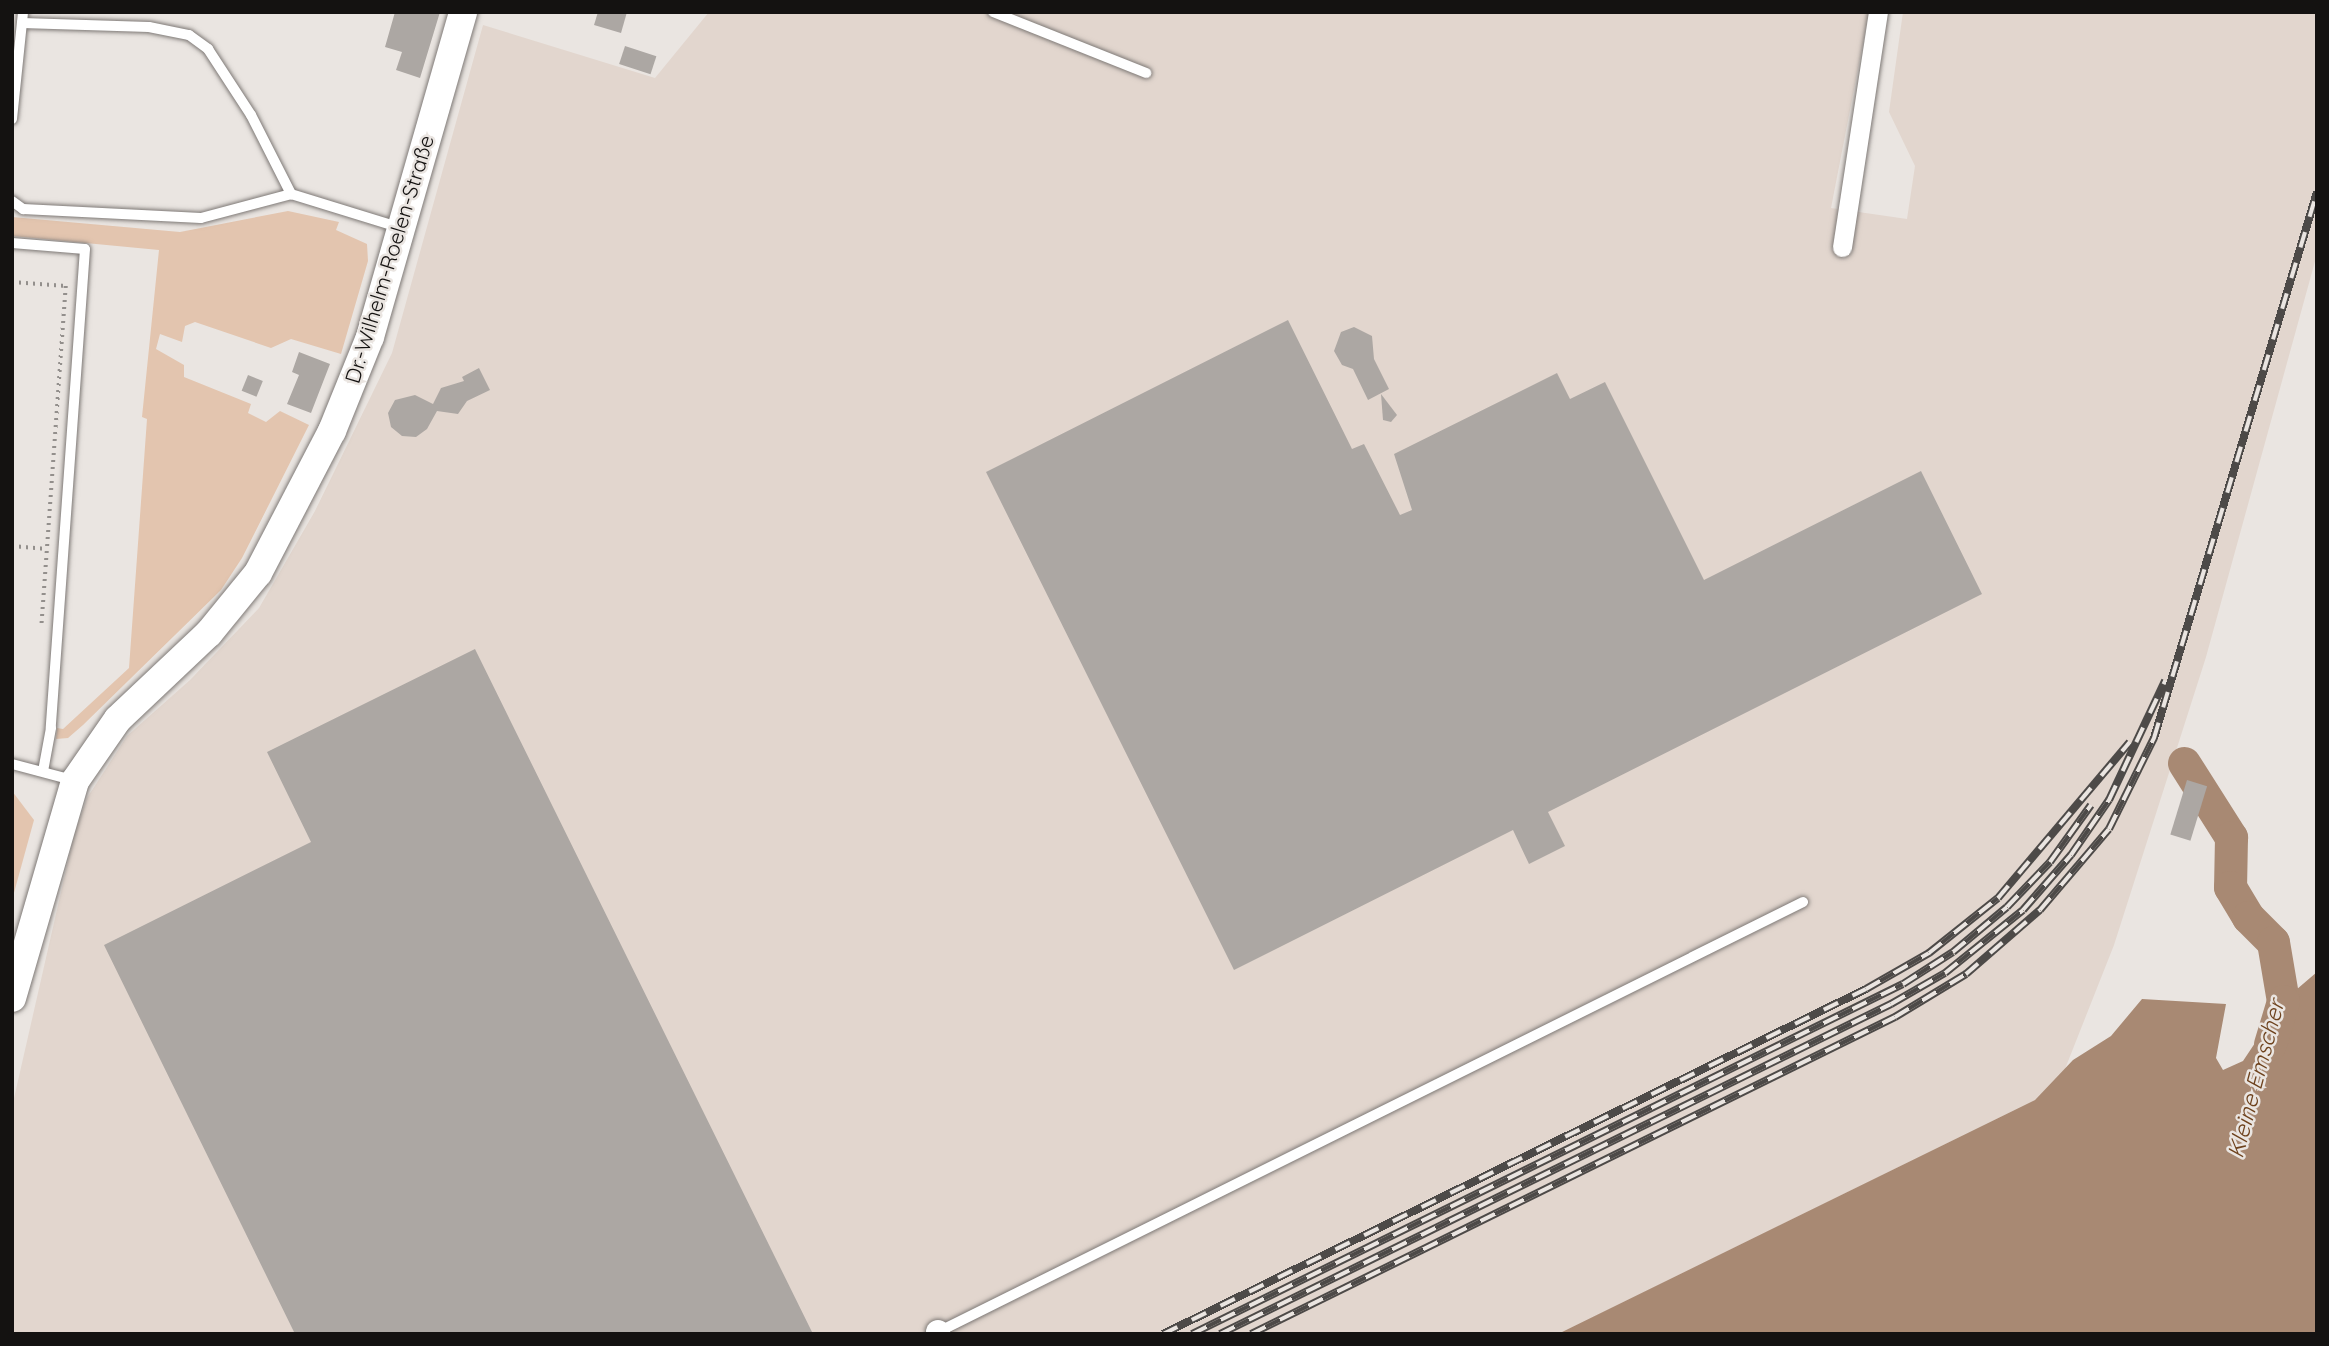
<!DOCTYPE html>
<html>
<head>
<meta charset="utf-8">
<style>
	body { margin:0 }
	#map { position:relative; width:2329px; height:1346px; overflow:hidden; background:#eae5e1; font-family:Quicksand,sans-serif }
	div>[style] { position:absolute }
	.built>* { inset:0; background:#e2d6ce }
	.green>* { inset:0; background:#e3c5af }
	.water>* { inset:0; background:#a88973 }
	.river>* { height:33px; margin:-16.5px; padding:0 16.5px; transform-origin:16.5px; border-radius:16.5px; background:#a88973 }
	.building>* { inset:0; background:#aca7a3; transform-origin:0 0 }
	.path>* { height:3.5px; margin-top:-1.75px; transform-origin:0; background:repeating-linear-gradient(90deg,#938f8c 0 2px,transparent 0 7px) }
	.roads { filter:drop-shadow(0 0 2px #7e7976) drop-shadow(0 0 2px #7e7976) }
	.service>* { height:10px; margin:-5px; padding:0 5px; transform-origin:5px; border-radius:5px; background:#fff }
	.minor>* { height:19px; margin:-9.5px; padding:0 9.5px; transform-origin:9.5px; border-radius:9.5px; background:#fff }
	.tertiary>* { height:24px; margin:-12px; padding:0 12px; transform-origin:12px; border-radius:12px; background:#fff }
	.secondary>* { height:28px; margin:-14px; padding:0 14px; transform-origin:14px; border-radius:14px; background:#fff }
	.rail>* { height:8px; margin-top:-4px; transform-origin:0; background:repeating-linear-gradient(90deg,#eae5e1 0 16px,#4d4a48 0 32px); box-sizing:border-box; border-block:2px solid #4d4a48 }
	span { translate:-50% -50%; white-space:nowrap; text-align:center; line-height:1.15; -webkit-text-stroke:5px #eae5e1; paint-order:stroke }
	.street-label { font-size:21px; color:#141211 }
	.water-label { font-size:23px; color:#6e421d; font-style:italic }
	.frame { position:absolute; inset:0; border:14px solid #141211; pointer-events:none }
</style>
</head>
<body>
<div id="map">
	<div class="built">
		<i style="clip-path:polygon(709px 12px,1869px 12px,1831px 208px,1907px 219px,1915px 166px,1889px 112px,1903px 12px,2317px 12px,2317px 254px,2206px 657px,2114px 945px,2065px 1069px,2035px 1100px,1559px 1334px,12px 1334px,12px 1107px,74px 835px,87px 798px,127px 736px,190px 680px,259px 608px,315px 511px,392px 353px,483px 25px,655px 78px)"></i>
	</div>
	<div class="green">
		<i style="clip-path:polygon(288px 211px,339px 222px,336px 230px,367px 244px,368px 261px,341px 354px,291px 339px,271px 348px,195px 322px,185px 326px,182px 342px,160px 334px,156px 349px,184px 365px,184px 377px,251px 404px,248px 413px,266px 422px,280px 411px,309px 425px,242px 558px,221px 590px,83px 725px,68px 738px,56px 739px,57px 728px,63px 729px,129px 668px,147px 419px,142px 417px,159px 250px,12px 236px,12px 217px,180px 232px)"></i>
		<i style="clip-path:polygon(12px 791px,34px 820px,12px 900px)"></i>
	</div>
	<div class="water">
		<i style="clip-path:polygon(2317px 972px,2317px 1334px,1558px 1334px,2035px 1100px,2073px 1060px,2111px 1036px,2142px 999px,2226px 1004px,2216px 1058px,2223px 1070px,2243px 1061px,2283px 1001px)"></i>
	</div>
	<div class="river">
		<i style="left:2184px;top:763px;width:88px;rotate:57.6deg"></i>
		<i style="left:2231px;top:837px;width:50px;rotate:91.1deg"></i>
		<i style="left:2230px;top:887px;width:35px;rotate:59deg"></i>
		<i style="left:2248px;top:917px;width:35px;rotate:45deg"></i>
		<i style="left:2273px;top:942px;width:60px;rotate:80.4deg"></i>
		<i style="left:2283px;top:1001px;width:45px;rotate:106.8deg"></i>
	</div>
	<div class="building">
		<i style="clip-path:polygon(395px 12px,440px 12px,420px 78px,396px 70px,402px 52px,385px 47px)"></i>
		<i style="clip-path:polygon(598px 12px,627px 12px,621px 33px,594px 25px)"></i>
		<i style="left:625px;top:46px;width:33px;height:19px;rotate:18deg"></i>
		<i style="clip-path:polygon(1288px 320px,1352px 449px,1364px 444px,1400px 515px,1412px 510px,1394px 454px,1557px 373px,1570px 399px,1605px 382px,1704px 580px,1921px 471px,1982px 594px,1548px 812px,1565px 846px,1529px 864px,1513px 830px,1234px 970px,986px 472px)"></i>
		<i style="clip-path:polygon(1354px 327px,1372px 336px,1374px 359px,1389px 389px,1368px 400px,1353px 369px,1342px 365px,1334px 351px,1341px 332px)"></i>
		<i style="clip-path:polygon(299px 352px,330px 364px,311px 413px,287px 404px,299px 375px,292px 372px)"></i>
		<i style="clip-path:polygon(479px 368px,490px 390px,467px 401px,458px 414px,437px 411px,427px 429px,416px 437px,402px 436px,391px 427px,388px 413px,395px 400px,415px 395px,433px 404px,441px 388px,464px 381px,462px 377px)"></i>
		<i style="left:248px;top:375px;width:16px;height:17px;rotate:22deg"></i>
		<i style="clip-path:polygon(1381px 394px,1397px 415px,1391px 422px,1383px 420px)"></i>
		<i style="clip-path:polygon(475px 649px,813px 1334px,295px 1334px,104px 945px,311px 842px,267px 752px)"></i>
		<i style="left:2187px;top:780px;width:21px;height:57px;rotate:17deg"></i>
	</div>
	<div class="path">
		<i style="left:12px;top:282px;width:54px;rotate:4.2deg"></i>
		<i style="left:66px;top:286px;width:339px;rotate:94.1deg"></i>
		<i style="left:12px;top:546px;width:35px;rotate:5deg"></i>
	</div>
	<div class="roads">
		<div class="service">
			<i style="left:993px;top:12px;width:165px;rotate:21.7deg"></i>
			<i style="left:22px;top:23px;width:127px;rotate:1.8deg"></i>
			<i style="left:149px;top:27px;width:41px;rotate:11.3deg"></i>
			<i style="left:189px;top:35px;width:24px;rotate:36deg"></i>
			<i style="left:208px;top:49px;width:79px;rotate:56.9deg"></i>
			<i style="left:251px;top:115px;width:89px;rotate:63.1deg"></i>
			<i style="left:12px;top:119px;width:108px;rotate:-84.1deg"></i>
			<i style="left:12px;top:201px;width:14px;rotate:36deg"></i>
			<i style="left:23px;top:209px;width:178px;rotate:2.9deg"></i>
			<i style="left:201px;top:218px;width:93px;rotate:-14.9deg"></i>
			<i style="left:291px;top:194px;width:112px;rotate:17.1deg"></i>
			<i style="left:12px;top:243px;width:73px;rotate:4.7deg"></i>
			<i style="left:85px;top:249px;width:480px;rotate:94.1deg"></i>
			<i style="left:51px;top:728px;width:44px;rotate:100.5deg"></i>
			<i style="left:12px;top:764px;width:62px;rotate:14.9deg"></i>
			<i style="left:938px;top:1332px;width:966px;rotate:-26.43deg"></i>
		</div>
		<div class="minor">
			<i style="left:1842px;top:247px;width:238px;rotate:-81.3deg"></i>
		</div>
		<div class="tertiary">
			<i style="left:938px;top:1332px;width:2px;rotate:90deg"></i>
		</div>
		<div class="secondary">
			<i style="left:12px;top:998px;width:226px;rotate:-73.8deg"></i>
			<i style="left:75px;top:781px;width:75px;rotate:-55.3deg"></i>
			<i style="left:118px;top:719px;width:125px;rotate:-43.4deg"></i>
			<i style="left:209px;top:633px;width:77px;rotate:-50.8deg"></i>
			<i style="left:258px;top:573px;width:160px;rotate:-62.5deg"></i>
			<i style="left:332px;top:431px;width:101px;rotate:-68deg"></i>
			<i style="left:370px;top:337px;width:338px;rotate:-74deg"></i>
		</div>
	</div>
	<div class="rail">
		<i style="left:1163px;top:1334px;width:783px;rotate:-26.14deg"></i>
		<i style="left:1866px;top:989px;width:73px;rotate:-29.7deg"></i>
		<i style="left:1929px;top:953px;width:88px;rotate:-38.6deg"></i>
		<i style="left:1998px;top:898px;width:204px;rotate:-49.8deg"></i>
		<i style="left:1192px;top:1334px;width:792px;rotate:-26.21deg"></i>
		<i style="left:1903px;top:984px;width:59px;rotate:-32.6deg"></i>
		<i style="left:1953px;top:952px;width:70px;rotate:-39.8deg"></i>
		<i style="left:2007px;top:907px;width:62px;rotate:-46.3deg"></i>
		<i style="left:2050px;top:862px;width:70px;rotate:-54.3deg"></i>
		<i style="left:1220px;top:1334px;width:748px;rotate:-26.19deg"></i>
		<i style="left:1891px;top:1004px;width:62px;rotate:-29.9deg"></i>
		<i style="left:1945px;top:973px;width:100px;rotate:-38.9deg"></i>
		<i style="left:2023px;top:910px;width:73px;rotate:-48.9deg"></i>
		<i style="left:2071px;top:855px;width:67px;rotate:-55.4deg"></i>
		<i style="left:2109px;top:800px;width:132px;rotate:-64.8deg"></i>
		<i style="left:1251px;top:1334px;width:718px;rotate:-26.21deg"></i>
		<i style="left:1895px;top:1017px;width:83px;rotate:-31.2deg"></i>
		<i style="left:1966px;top:974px;width:98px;rotate:-40.9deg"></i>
		<i style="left:2040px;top:910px;width:106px;rotate:-49.6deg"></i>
		<i style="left:2109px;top:829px;width:102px;rotate:-63.7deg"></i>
		<i style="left:2154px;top:738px;width:570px;rotate:-73.38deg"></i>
	</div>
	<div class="street-label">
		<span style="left:389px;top:259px;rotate:-73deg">Dr.-Wilhelm-Roelen-Straße</span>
	</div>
	<div class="water-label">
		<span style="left:2256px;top:1079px;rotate:-75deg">Kleine Emscher</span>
	</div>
	<div class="frame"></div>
</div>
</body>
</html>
